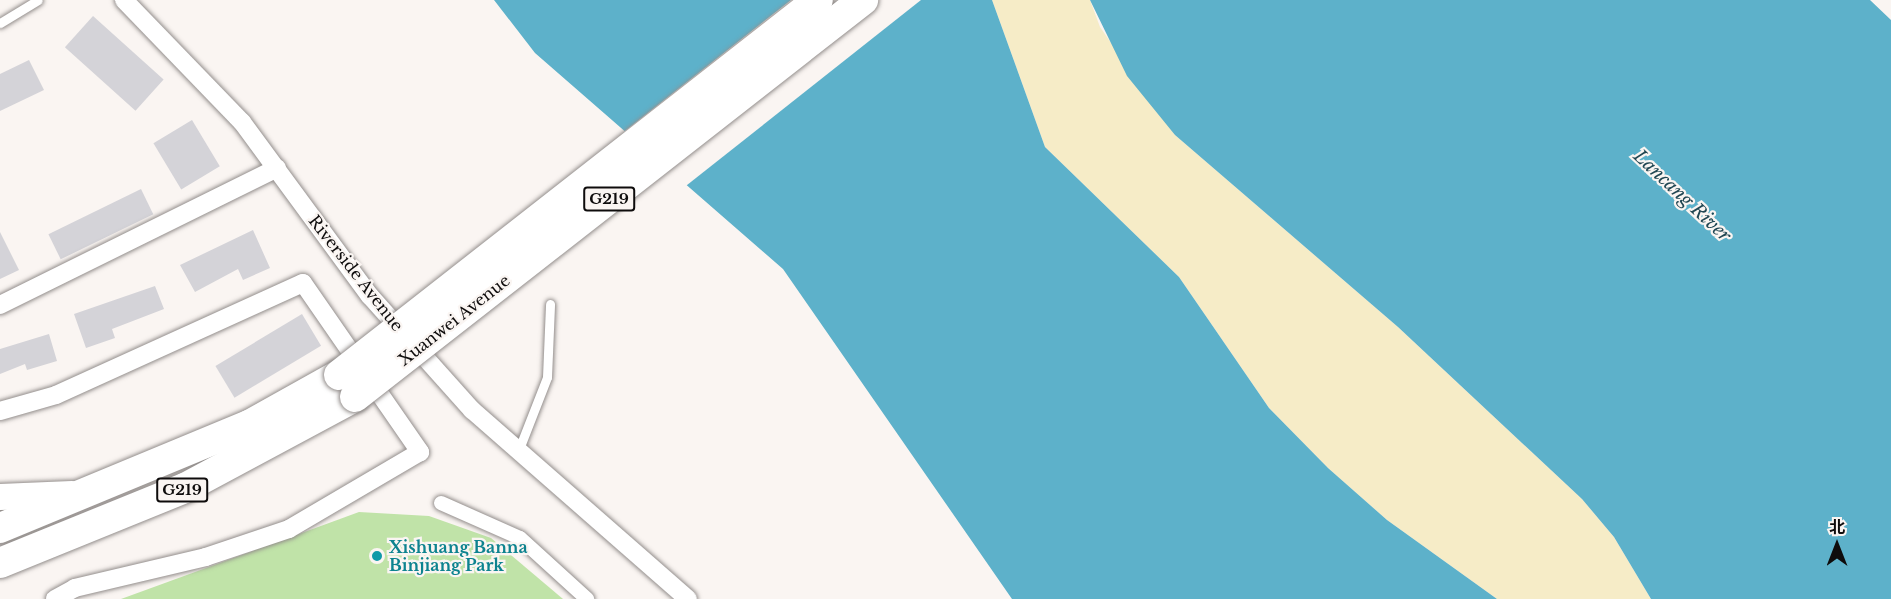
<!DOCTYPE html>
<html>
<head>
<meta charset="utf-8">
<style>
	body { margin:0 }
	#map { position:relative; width:1891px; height:599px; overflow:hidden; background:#faf5f2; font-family:"Libre Baskerville","Noto Sans SC",serif }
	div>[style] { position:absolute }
	.green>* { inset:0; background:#c0e3a8 }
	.sand>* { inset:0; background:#f6ecc7 }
	.water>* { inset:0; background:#5db1ca }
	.pier>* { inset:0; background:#faf5f2 }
	.building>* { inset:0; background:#d4d3d8; transform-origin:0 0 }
	.roads { filter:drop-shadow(0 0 2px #938e8c) drop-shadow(0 0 2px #938e8c) }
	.service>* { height:9px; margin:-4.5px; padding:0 4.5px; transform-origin:4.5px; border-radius:4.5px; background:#fff }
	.pedestrian>* { height:14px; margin:-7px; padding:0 7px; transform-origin:7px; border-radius:7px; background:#fff }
	.minor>* { height:18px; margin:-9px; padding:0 9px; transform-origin:9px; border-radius:9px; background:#fff }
	.secondary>* { height:26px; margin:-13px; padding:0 13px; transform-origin:13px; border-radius:13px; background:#fff }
	.trunk>* { height:30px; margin:-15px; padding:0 15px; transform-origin:15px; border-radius:15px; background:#fff }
	.bridges { filter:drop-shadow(0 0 2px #938e8c) drop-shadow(0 0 2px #938e8c) }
	.trunk-bridge>* { height:30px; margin:-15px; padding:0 15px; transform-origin:15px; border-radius:15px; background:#fff }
	.dots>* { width:16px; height:16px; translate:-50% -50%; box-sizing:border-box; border:3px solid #faf5f2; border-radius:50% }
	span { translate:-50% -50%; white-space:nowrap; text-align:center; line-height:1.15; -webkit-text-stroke:4.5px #faf5f2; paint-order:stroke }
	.shield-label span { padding:2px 4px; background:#faf5f2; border:2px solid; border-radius:4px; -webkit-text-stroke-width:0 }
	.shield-label { font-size:15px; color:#0e0c0c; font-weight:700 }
	.street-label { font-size:16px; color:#0e0c0c }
	.culture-label { font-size:16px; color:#0d838f; font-weight:700 }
	.left { translate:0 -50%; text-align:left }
	.water-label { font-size:18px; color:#214753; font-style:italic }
	.north { position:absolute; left:1807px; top:515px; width:60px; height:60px; -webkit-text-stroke:4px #faf5f2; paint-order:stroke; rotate:0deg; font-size:16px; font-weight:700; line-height:24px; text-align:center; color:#0e0c0c }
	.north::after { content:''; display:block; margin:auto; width:21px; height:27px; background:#0e0c0c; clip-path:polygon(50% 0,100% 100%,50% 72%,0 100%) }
</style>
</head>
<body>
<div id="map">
	<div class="green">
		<i style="clip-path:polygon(359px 512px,429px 516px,491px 538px,563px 599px,121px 599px)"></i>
	</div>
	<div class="sand">
		<i style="clip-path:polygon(992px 0,1090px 0,1100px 27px,1175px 135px,1398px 327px,1582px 499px,1614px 537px,1651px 599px,1497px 599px,1387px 520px,1328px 468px,1269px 408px,1179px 277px,1045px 147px)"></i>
	</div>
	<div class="water">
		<i style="clip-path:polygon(494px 0,992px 0,1045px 147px,1179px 277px,1269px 408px,1328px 468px,1387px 520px,1497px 599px,1012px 599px,783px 269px,535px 53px)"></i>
		<i style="clip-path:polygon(1090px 0,1870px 0,1891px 20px,1891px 599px,1651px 599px,1614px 537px,1582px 499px,1398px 327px,1175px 135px,1127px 76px)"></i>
	</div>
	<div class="pier">
		<i style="clip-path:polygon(791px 0,921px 0,682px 189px,621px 134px)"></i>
	</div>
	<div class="building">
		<i style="left:93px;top:16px;width:95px;height:42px;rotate:42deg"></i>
		<i style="clip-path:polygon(29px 60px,44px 90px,0 111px,0 74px)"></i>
		<i style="left:192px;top:120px;width:54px;height:45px;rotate:59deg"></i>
		<i style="left:141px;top:189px;width:28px;height:103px;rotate:64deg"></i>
		<i style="clip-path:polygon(253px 230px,270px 268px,243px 280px,238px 269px,195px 292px,180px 265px)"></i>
		<i style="clip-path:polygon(0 232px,19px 270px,0 279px)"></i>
		<i style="clip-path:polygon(155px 286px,164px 309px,112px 329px,115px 338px,86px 348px,74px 314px)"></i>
		<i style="left:302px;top:314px;width:37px;height:101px;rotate:59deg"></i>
		<i style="clip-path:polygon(49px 334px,57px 361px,27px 370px,25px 364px,0 374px,0 349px)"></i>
	</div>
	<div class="roads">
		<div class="service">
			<i style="left:0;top:23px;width:44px;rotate:-31.2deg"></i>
			<i style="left:519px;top:449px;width:77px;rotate:-68.7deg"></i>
			<i style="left:547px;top:377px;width:73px;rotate:-87.6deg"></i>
		</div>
		<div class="pedestrian">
			<i style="left:441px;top:503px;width:86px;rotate:23.9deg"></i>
			<i style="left:520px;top:538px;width:91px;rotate:42.3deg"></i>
		</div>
		<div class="minor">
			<i style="left:124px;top:0;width:170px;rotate:46deg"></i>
			<i style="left:242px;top:122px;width:216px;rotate:53.7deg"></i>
			<i style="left:370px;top:296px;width:153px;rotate:48.2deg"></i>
			<i style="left:472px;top:410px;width:287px;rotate:41.2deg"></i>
			<i style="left:0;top:305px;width:309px;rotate:-26.3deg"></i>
			<i style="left:0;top:411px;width:58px;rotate:-15.9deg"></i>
			<i style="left:56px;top:395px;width:271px;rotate:-24.4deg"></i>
			<i style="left:303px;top:283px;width:206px;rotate:55.3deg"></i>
			<i style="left:420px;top:452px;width:152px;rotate:149.6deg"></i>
			<i style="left:289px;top:529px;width:88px;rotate:161.4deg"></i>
			<i style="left:206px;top:557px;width:135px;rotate:166.7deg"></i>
			<i style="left:75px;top:588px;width:23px;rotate:151deg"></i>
		</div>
		<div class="secondary">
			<i style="left:0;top:497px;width:72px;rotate:-2.4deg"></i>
		</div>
		<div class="trunk">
			<i style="left:0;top:528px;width:269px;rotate:-22.5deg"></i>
			<i style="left:249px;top:425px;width:103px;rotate:-29.1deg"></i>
			<i style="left:0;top:563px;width:200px;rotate:-22.1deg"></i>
			<i style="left:185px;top:488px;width:193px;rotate:-28.2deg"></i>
		</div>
	</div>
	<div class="bridges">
		<div class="trunk-bridge">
			<i style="left:339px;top:375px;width:608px;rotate:-38.06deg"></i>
			<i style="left:355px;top:397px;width:645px;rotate:-38.01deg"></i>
		</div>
	</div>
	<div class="dots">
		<i style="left:377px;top:556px;background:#0f9aa8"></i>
	</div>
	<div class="shield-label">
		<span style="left:609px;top:199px">G219</span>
		<span style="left:182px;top:490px">G219</span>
	</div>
	<div class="street-label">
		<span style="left:356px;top:273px;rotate:52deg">Riverside Avenue</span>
		<span style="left:454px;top:320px;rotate:-38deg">Xuanwei Avenue</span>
	</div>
	<div class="culture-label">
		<span class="left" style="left:389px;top:556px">Xishuang Banna<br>Binjiang Park</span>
	</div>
	<div class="water-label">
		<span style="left:1682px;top:196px;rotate:43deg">Lancang River</span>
	</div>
	<div class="north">北</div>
</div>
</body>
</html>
